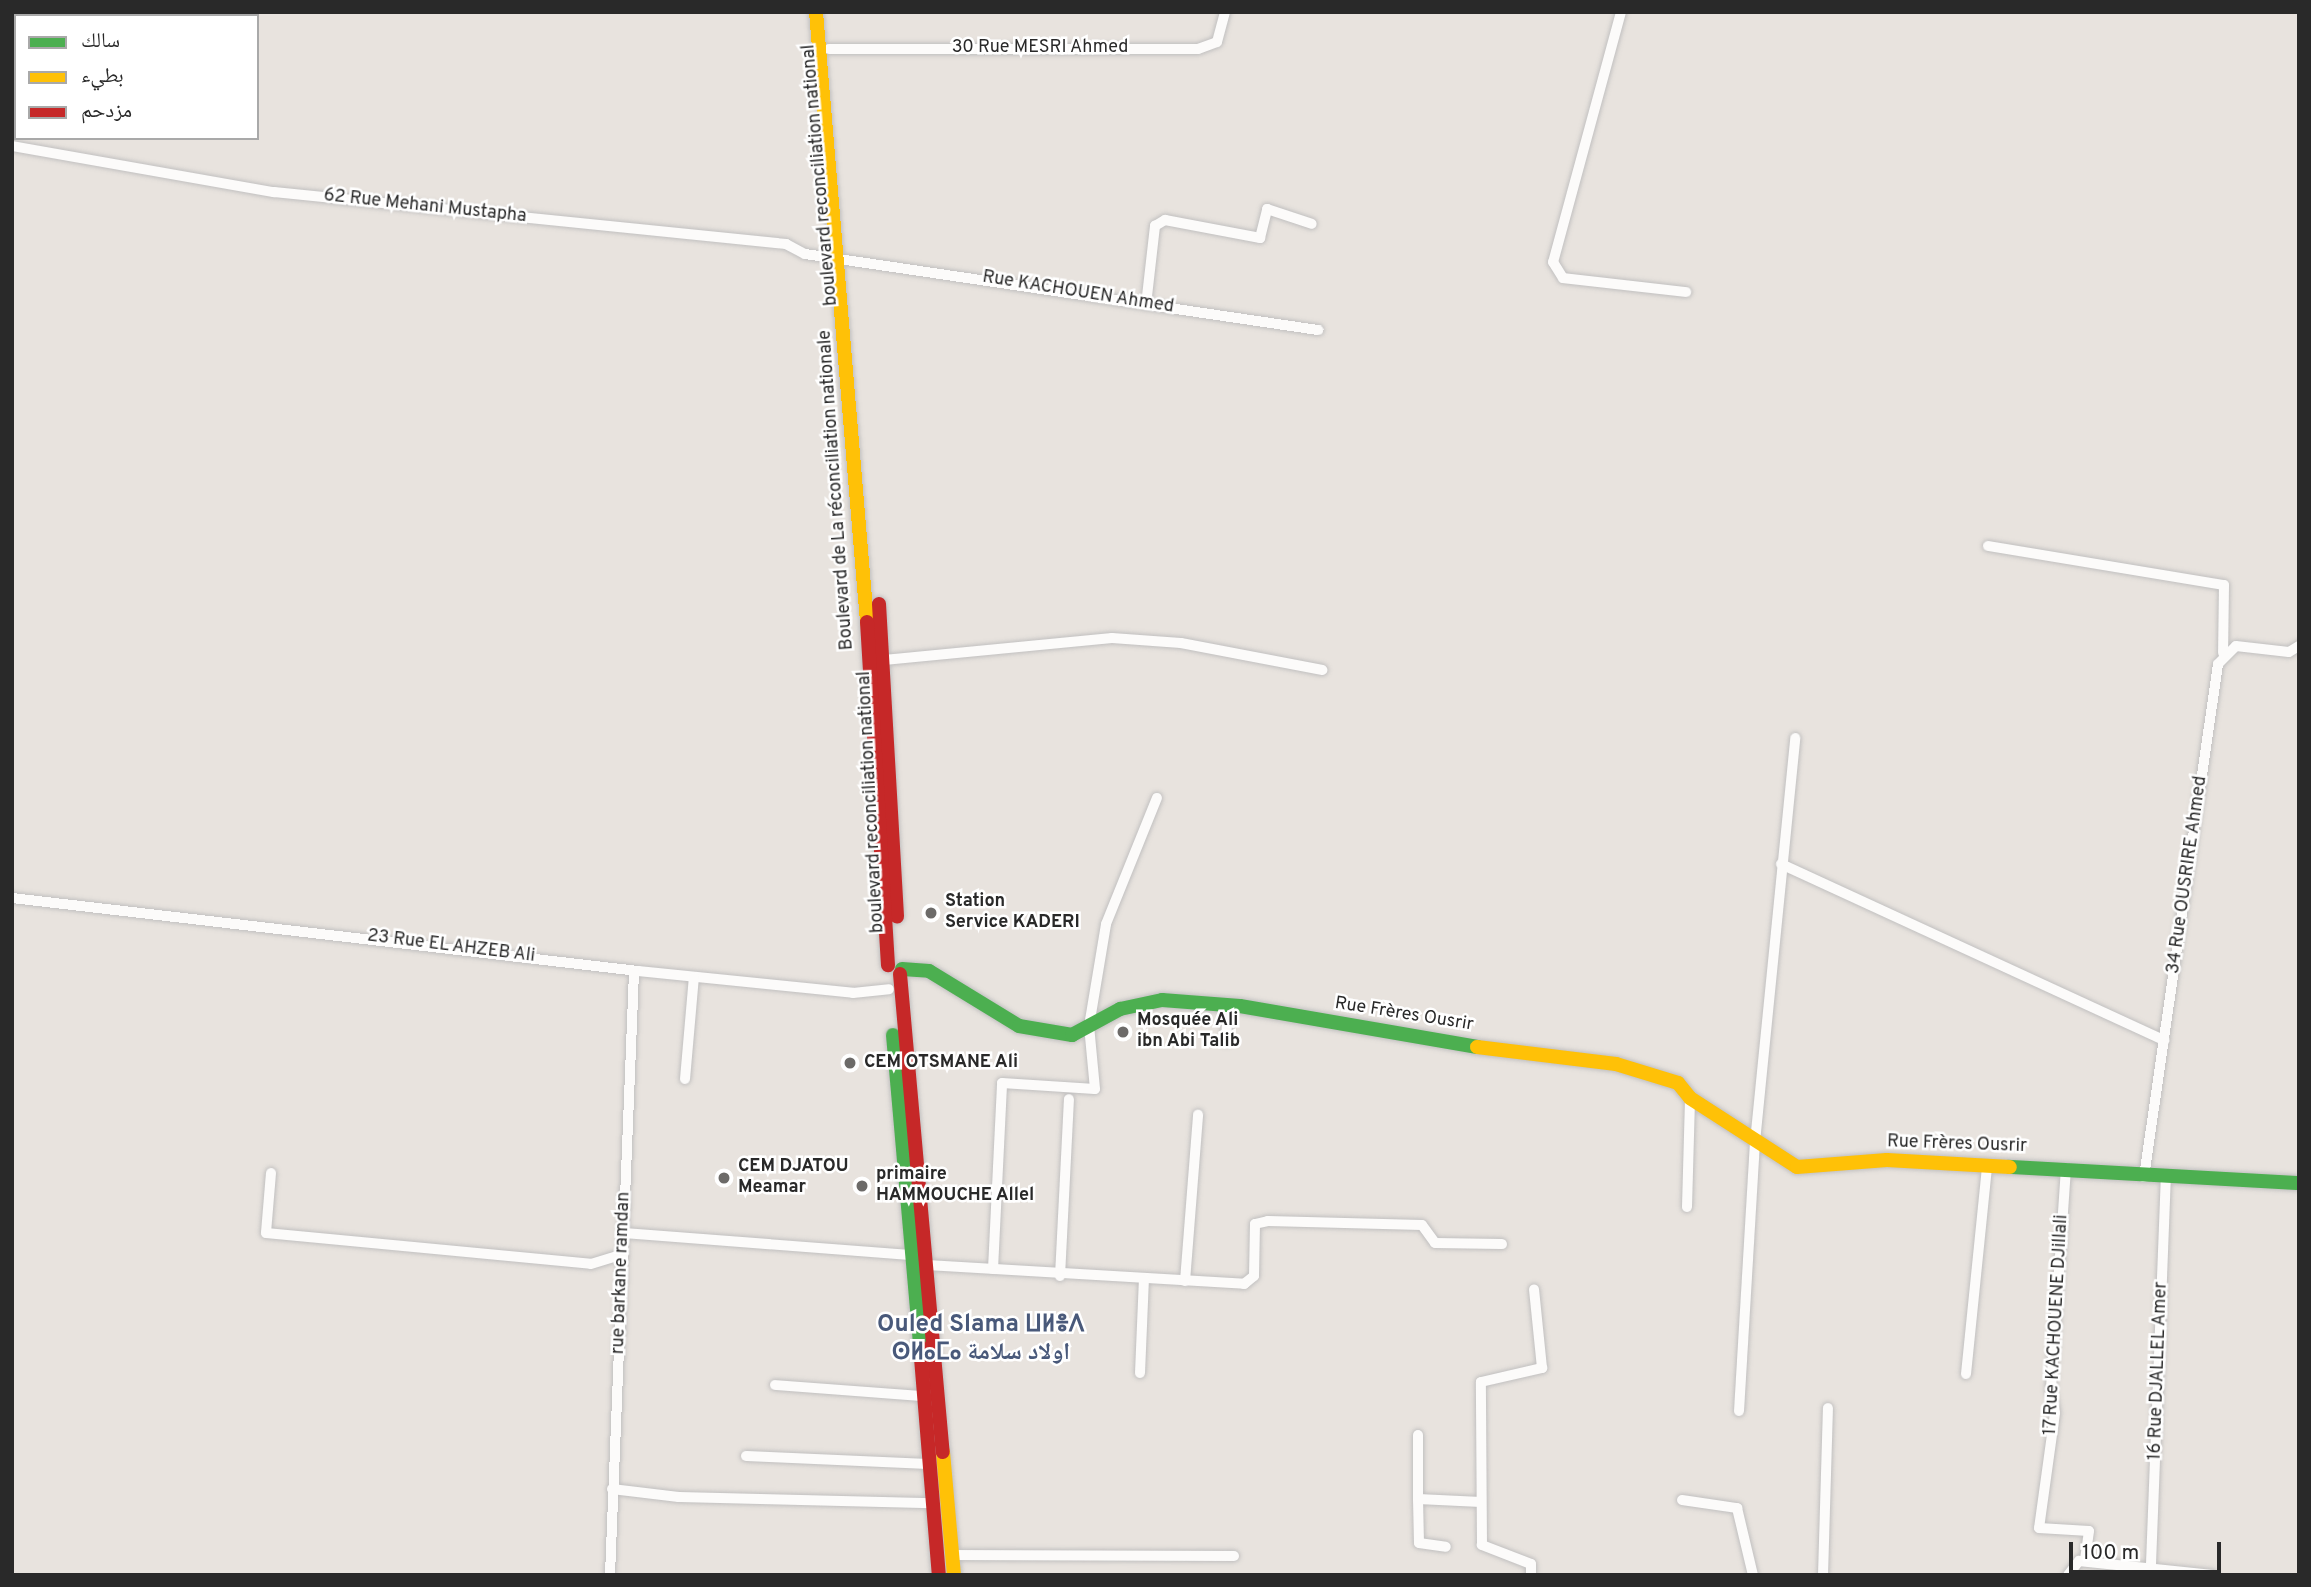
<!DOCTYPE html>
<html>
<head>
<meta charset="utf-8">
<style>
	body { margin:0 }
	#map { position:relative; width:2311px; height:1587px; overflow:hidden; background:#e8e3de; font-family:Overpass,"Noto Naskh Arabic","Noto Sans Tifinagh",sans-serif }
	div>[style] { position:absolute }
	.roads { filter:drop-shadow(0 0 2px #c1c0c0) drop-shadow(0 0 2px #c1c0c0) }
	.street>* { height:10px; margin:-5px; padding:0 5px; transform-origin:5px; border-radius:5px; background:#fcfbfa }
	.fast>* { height:14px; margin:-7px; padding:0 7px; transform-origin:7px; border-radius:7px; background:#4caf50 }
	.slow>* { height:14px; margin:-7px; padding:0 7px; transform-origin:7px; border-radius:7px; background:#ffc107 }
	.jam>* { height:14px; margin:-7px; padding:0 7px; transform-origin:7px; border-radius:7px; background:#c62828 }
	.dots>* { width:19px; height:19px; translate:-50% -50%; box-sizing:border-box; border:4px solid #fff; border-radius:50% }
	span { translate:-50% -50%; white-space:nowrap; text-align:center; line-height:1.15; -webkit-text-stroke:5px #fff; paint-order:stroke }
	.street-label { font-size:18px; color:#292929 }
	.poi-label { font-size:18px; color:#292929; font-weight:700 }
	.left { translate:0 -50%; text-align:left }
	.district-label { font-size:24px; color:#49597a; font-weight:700 }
	.frame { position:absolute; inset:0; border:14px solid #292929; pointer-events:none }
	.legend { position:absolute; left:14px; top:14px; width:245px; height:126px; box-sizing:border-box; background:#fff; border:2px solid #a9a9a9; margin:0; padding:9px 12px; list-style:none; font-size:21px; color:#292929 }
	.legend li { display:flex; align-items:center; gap:14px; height:35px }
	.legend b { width:35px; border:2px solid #a9a9a9 }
	.scale { position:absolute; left:2069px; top:1542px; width:152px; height:32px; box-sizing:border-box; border:4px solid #292929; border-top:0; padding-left:9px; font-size:21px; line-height:24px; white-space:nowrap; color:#292929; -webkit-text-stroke:5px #fff; paint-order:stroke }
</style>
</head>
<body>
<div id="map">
	<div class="roads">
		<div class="street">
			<i style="left:1621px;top:12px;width:259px;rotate:105.2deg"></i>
			<i style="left:1553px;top:262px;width:19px;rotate:58deg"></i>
			<i style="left:1563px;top:278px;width:124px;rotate:6.5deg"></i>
			<i style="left:829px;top:49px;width:369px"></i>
			<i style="left:1198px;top:49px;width:20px;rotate:-20deg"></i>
			<i style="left:1217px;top:42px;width:31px;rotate:-75deg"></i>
			<i style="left:12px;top:146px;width:266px;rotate:10deg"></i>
			<i style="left:274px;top:192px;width:515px;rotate:5.8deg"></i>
			<i style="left:786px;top:244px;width:21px;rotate:28deg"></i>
			<i style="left:805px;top:254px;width:519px;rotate:8.43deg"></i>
			<i style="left:1146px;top:305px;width:80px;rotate:-83.5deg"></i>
			<i style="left:1155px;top:226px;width:12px;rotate:-31deg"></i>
			<i style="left:1165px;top:220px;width:97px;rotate:10.7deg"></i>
			<i style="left:1260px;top:238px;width:30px;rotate:-76deg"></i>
			<i style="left:1267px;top:209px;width:47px;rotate:18.4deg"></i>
			<i style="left:1988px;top:546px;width:239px;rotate:9.4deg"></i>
			<i style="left:2224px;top:585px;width:68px;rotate:90.8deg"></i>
			<i style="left:884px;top:660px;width:229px;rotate:-5.5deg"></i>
			<i style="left:1112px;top:638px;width:69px;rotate:4.1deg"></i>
			<i style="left:1181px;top:643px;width:144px;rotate:10.8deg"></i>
			<i style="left:1781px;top:864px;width:422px;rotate:24.7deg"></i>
			<i style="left:12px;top:898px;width:630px;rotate:6.65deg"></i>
			<i style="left:638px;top:971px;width:216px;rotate:5.8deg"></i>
			<i style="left:853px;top:993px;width:36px;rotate:-6deg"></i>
			<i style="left:1226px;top:1041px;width:36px;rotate:-87deg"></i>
			<i style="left:685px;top:1079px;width:102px;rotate:-85deg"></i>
			<i style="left:2066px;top:1168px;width:223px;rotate:93.9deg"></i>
			<i style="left:2051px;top:1390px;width:23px;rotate:80deg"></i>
			<i style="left:2055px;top:1413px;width:116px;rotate:97.9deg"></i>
			<i style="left:2039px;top:1528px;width:50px;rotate:3.4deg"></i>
			<i style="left:2089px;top:1531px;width:30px;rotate:98deg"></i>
			<i style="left:271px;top:1173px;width:60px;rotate:94.8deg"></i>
			<i style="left:266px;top:1233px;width:326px;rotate:5.4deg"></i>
			<i style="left:591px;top:1264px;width:34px;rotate:-17deg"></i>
			<i style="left:2144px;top:1177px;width:518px;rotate:-81.79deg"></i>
			<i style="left:2218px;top:664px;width:25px;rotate:-45deg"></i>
			<i style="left:2236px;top:646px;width:53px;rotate:6.5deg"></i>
			<i style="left:2289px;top:652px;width:12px;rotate:-31deg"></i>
			<i style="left:1687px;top:1207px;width:109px;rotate:-88.4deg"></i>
			<i style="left:624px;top:1233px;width:287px;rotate:4.4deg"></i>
			<i style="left:927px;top:1265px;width:318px;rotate:3.4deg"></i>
			<i style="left:1244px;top:1284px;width:13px;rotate:-39deg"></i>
			<i style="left:1254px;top:1276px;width:52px;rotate:-88.9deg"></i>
			<i style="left:1255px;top:1224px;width:13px;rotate:-13deg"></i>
			<i style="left:1268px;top:1221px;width:154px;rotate:1.5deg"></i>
			<i style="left:1422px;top:1225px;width:22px;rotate:54deg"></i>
			<i style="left:1435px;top:1243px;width:67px;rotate:0.9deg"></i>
			<i style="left:993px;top:1269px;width:186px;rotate:-87.2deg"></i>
			<i style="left:1002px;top:1083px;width:93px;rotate:3.7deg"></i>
			<i style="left:1095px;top:1089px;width:63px;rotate:-95.4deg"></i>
			<i style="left:1089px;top:1026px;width:103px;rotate:-80.5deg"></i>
			<i style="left:1106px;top:924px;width:136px;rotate:-68deg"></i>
			<i style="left:1060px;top:1276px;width:177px;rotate:-87.1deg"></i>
			<i style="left:1185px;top:1281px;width:167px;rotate:-85.5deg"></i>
			<i style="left:1140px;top:1373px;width:94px;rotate:-87.6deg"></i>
			<i style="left:1966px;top:1374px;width:209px;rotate:-84.2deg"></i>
			<i style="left:775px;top:1385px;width:148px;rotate:4.3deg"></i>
			<i style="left:1739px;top:1411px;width:269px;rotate:-86.6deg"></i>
			<i style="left:1755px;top:1142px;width:406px;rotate:-84.3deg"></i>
			<i style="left:1418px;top:1435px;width:64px;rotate:90deg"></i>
			<i style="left:1418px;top:1499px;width:63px;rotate:2.7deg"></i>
			<i style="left:746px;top:1456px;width:183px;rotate:2.5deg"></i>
			<i style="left:612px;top:1489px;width:67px;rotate:6.8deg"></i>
			<i style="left:679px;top:1497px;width:254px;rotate:1.4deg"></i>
			<i style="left:1418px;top:1499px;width:44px;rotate:88.7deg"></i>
			<i style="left:1419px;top:1543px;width:27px;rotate:8deg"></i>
			<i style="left:1682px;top:1500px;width:56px;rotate:8.3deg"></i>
			<i style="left:1737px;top:1508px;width:69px;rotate:76.6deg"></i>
			<i style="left:953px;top:1555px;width:281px;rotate:0.2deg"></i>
			<i style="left:2151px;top:1564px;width:387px;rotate:-87.8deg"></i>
			<i style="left:610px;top:1575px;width:604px;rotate:-87.72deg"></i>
			<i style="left:1531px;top:1575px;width:11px;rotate:-90deg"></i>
			<i style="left:1531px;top:1564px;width:53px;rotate:-158.8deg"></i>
			<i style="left:1482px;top:1545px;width:163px;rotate:-90.4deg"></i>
			<i style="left:1481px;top:1382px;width:63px;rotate:-12.9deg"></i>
			<i style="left:1542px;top:1368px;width:79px;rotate:-95.8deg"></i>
			<i style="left:1823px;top:1575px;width:167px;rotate:-88.3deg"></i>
			<i style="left:2068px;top:1575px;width:18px;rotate:-52deg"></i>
			<i style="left:2079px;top:1561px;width:134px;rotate:6deg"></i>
		</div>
		<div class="fast">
			<i style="left:902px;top:969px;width:27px;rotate:4deg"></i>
			<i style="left:929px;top:971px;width:105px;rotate:31.4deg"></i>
			<i style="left:1019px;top:1026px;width:54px;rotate:9.6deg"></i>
			<i style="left:1072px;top:1035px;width:55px;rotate:-28.4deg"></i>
			<i style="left:1120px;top:1009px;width:43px;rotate:-12.1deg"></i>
			<i style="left:1162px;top:1000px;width:78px;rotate:4.4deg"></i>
			<i style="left:1240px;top:1006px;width:241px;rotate:9.8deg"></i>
			<i style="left:893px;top:1035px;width:312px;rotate:85deg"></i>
			<i style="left:2010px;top:1167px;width:289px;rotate:3.2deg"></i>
		</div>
		<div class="slow">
			<i style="left:816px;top:12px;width:612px;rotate:85.22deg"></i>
			<i style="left:1477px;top:1047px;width:140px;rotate:7deg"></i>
			<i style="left:1616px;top:1064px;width:65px;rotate:17deg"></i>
			<i style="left:1678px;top:1083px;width:19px;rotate:51deg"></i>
			<i style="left:1690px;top:1098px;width:127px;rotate:32.8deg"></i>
			<i style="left:1797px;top:1167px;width:90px;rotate:-4.4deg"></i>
			<i style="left:1887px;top:1160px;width:123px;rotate:3.3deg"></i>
			<i style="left:943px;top:1452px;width:123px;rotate:84.9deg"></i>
		</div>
		<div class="jam">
			<i style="left:879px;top:604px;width:313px;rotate:86.7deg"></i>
			<i style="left:867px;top:622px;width:344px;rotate:86.5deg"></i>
			<i style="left:900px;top:974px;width:480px;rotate:84.9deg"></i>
			<i style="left:920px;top:1346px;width:230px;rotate:85.3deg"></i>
		</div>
	</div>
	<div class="dots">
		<i style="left:931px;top:913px;background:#6c6a68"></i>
		<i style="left:1123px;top:1032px;background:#6c6a68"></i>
		<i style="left:850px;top:1063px;background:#6c6a68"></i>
		<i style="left:724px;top:1178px;background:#6c6a68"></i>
		<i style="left:862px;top:1186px;background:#6c6a68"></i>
	</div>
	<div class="street-label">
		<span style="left:1040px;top:48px">30 Rue MESRI Ahmed</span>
		<span style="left:821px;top:175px;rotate:-95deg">boulevard reconciliation national</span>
		<span style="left:425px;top:207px;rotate:6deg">62 Rue Mehani Mustapha</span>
		<span style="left:1078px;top:293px;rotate:9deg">Rue KACHOUEN Ahmed</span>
		<span style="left:837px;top:490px;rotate:-94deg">Boulevard de La réconciliation nationale</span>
		<span style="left:872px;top:802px;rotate:-93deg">boulevard reconciliation national</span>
		<span style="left:2188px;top:875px;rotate:-82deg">34 Rue OUSRIRE Ahmed</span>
		<span style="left:451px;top:947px;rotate:7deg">23 Rue EL AHZEB Ali</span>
		<span style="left:1404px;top:1015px;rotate:9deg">Rue Frères Ousrir</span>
		<span style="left:1957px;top:1145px;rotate:2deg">Rue Frères Ousrir</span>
		<span style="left:622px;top:1273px;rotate:-88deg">rue barkane ramdan</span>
		<span style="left:2057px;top:1325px;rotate:-87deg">17 Rue KACHOUENE DJillali</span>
		<span style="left:2159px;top:1371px;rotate:-88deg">16 Rue DJALLEL Amer</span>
	</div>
	<div class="poi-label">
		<span class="left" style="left:945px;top:913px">Station<br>Service KADERI</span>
		<span class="left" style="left:1137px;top:1032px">Mosquée Ali<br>ibn Abi Talib</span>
		<span class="left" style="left:864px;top:1063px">CEM OTSMANE Ali</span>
		<span class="left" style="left:738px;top:1178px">CEM DJATOU<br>Meamar</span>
		<span class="left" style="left:876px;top:1186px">primaire<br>HAMMOUCHE Allel</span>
	</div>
	<div class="district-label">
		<span style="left:981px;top:1340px">Ouled Slama ⵡⵍⴻⴷ<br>ⵙⵍⴰⵎⴰ اولاد سلامة</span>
	</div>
	<div class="frame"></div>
	<ul class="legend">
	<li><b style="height:9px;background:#4caf50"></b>سالك</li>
	<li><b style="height:9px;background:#ffc107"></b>بطيء</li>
	<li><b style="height:9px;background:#c62828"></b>مزدحم</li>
	</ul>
	<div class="scale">100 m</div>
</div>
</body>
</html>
